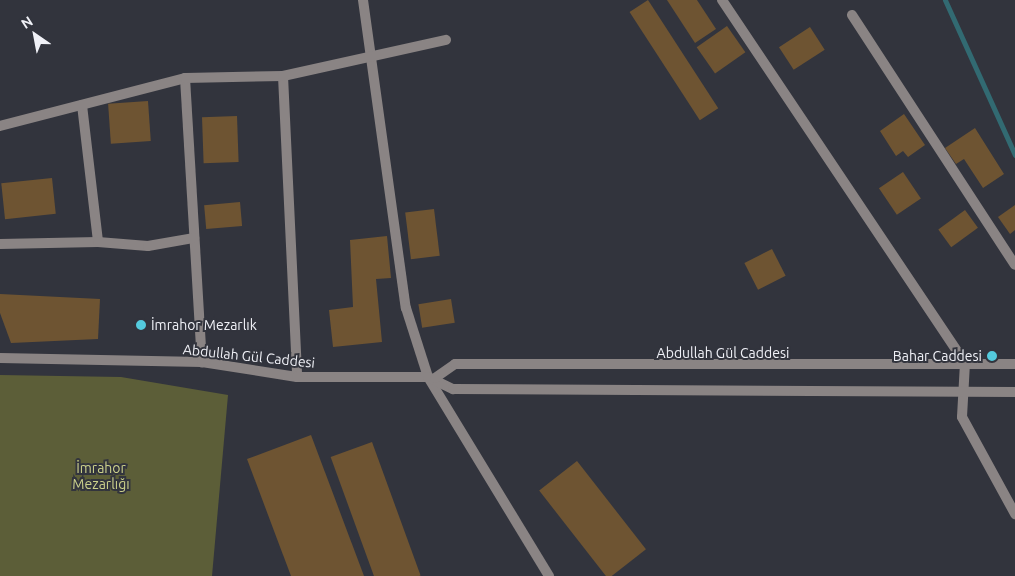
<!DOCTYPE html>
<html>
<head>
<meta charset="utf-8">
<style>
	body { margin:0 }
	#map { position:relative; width:1015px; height:576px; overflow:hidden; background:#32343d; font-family:Ubuntu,sans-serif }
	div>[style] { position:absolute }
	.green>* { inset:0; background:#5c5e38 }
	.stream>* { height:5px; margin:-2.5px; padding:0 2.5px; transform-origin:2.5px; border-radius:2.5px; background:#326a72 }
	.building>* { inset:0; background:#6e5432; transform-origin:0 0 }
	.minor>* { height:10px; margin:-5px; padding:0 5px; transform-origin:5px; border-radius:5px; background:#8a8484 }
	.tertiary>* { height:10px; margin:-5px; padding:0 5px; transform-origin:5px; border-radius:5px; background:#8a8484 }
	.dots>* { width:14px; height:14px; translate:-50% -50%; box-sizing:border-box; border:2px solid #32343d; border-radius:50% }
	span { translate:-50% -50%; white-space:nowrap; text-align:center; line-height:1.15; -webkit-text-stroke:4px #32343d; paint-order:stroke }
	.poi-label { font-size:14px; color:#f0f1f7 }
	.left { translate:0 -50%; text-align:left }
	.right { translate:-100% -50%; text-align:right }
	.street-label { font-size:14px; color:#f0f1f7 }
	.park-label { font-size:14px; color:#cbd08b }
	.north { position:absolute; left:10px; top:10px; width:50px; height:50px; -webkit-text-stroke:4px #32343d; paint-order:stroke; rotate:327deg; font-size:14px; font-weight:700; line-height:20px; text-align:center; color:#f0f1f7 }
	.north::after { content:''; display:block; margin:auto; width:18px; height:22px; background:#f0f1f7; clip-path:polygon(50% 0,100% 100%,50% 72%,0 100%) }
</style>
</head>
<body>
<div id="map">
	<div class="green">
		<i style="clip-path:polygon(0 375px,121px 377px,228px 395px,212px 576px,0 576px)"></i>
	</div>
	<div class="stream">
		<i style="left:945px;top:0;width:170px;rotate:65.7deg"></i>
	</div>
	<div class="building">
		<i style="left:648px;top:0;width:129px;height:22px;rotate:57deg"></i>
		<i style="clip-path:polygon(667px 0,697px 0,716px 29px,695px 43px)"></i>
		<i style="left:727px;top:26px;width:32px;height:37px;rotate:55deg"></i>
		<i style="left:810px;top:27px;width:27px;height:37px;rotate:57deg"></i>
		<i style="left:148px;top:101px;width:40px;height:40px;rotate:86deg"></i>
		<i style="clip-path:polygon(904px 114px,925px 145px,908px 157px,903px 151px,896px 156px,880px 131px)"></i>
		<i style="left:237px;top:116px;width:46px;height:35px;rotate:88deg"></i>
		<i style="clip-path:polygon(975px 128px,1004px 174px,983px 188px,964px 159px,956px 164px,945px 148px)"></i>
		<i style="left:903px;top:172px;width:32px;height:29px;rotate:56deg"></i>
		<i style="left:52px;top:178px;width:36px;height:51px;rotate:84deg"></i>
		<i style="left:240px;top:202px;width:24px;height:36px;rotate:85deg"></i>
		<i style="clip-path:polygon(1015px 205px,1015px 230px,1010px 234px,998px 217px)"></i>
		<i style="left:434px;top:209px;width:47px;height:29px;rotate:83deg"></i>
		<i style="left:965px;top:210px;width:22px;height:33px;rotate:54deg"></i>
		<i style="clip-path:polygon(387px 236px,391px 278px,376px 279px,382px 342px,333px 347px,329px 310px,353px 307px,350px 240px)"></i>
		<i style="left:772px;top:249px;width:30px;height:31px;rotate:63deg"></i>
		<i style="clip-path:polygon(0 294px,100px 299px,98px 339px,11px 343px,0 313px)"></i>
		<i style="left:451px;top:299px;width:24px;height:33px;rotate:81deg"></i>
		<i style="clip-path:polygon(311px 435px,364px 576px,291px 576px,247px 459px)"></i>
		<i style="left:372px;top:442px;width:142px;height:44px;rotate:70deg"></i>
		<i style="left:577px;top:461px;width:112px;height:48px;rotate:52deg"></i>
	</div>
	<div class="minor">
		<i style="left:363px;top:0;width:311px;rotate:82.1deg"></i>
		<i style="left:406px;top:308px;width:72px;rotate:72.3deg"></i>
		<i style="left:428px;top:377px;width:233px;rotate:58.7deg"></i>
		<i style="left:722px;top:0;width:437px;rotate:56.2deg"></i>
		<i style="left:965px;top:363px;width:54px;rotate:93.2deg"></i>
		<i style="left:962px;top:417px;width:111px;rotate:61.3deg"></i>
		<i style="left:852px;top:15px;width:298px;rotate:56.9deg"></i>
		<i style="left:283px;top:76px;width:301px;rotate:87.3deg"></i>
		<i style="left:185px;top:78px;width:285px;rotate:86.6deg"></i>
		<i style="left:82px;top:105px;width:138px;rotate:83.3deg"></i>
		<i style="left:0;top:126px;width:191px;rotate:-14.5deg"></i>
		<i style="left:185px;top:78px;width:98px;rotate:-1.2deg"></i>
		<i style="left:283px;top:76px;width:167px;rotate:-12.5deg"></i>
		<i style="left:0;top:244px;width:98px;rotate:-1.2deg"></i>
		<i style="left:98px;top:242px;width:50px;rotate:4.6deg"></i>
		<i style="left:148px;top:246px;width:47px;rotate:-9.9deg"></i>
	</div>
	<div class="tertiary">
		<i style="left:0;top:358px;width:202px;rotate:1.1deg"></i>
		<i style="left:202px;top:362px;width:96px;rotate:9deg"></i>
		<i style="left:297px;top:377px;width:131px"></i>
		<i style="left:428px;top:377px;width:28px;rotate:26deg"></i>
		<i style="left:453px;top:389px;width:562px;rotate:0.31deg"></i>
		<i style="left:435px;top:378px;width:24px;rotate:-35deg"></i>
		<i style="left:455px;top:364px;width:560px"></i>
	</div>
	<div class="dots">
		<i style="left:141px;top:325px;background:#54cadd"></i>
		<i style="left:992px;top:356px;background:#54cadd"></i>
	</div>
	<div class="poi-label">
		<span class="left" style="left:151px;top:325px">İmrahor Mezarlık</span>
		<span class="right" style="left:982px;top:356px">Bahar Caddesi</span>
	</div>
	<div class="street-label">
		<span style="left:723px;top:353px">Abdullah Gül Caddesi</span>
		<span style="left:249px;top:356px;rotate:6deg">Abdullah Gül Caddesi</span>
	</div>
	<div class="park-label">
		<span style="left:101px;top:476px">İmrahor<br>Mezarlığı</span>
	</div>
	<div class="north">N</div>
</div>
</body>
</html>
